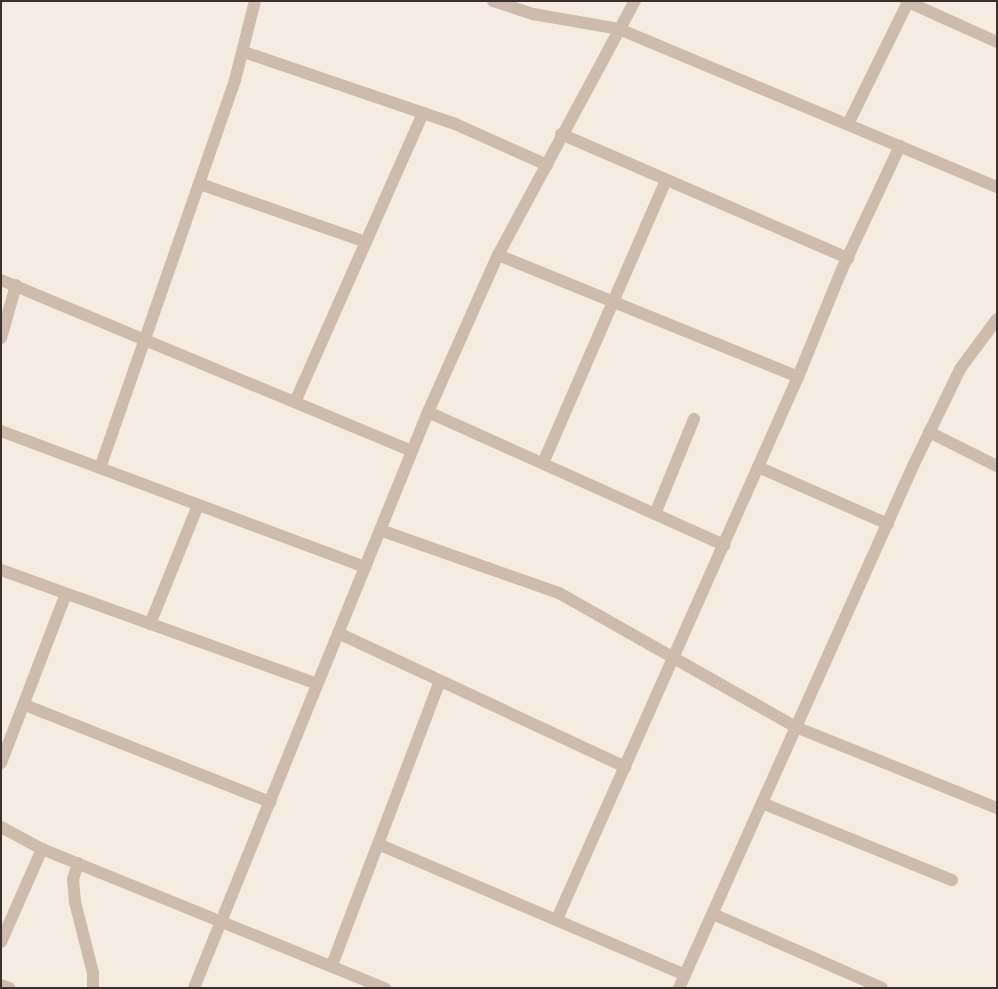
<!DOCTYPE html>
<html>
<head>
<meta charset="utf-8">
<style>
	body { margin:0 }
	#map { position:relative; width:998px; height:989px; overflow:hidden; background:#f4ebe1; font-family:"Golos Text",sans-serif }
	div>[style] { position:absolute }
	.minor>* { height:12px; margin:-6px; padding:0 6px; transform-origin:6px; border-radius:6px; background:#cdbbac }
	span { translate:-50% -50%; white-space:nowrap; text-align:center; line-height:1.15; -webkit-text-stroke:4px #fbf5ee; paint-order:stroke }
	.frame { position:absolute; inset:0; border:2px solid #3b302b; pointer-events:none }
</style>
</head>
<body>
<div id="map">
	<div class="minor">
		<i style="left:493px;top:1px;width:42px;rotate:18deg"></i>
		<i style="left:533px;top:14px;width:87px;rotate:9.9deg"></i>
		<i style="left:619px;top:29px;width:410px;rotate:22.7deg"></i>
		<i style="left:906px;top:1px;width:100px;rotate:24.3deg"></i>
		<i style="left:244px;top:52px;width:221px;rotate:18.8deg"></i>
		<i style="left:453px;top:123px;width:103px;rotate:24.1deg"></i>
		<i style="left:848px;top:124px;width:136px;rotate:-63.8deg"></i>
		<i style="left:561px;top:134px;width:313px;rotate:23.4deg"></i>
		<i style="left:200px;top:184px;width:176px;rotate:19.3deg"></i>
		<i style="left:498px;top:255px;width:324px;rotate:22.1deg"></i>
		<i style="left:1px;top:280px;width:445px;rotate:22.6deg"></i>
		<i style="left:1px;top:338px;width:55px;rotate:-74.2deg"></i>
		<i style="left:295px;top:402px;width:316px;rotate:-66.1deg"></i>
		<i style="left:428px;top:412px;width:325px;rotate:24.2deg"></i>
		<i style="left:1px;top:431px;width:389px;rotate:20.5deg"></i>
		<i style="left:929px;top:432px;width:76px;rotate:26.6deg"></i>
		<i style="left:543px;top:463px;width:309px;rotate:-66.5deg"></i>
		<i style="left:758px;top:467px;width:142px;rotate:23.7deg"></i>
		<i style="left:100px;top:468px;width:411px;rotate:-70.8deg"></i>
		<i style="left:235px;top:80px;width:81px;rotate:-75.8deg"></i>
		<i style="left:655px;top:514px;width:103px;rotate:-67.7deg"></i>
		<i style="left:380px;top:530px;width:190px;rotate:19.4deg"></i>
		<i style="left:559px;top:593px;width:274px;rotate:29.5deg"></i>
		<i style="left:798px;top:728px;width:214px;rotate:21.9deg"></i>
		<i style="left:1px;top:570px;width:336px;rotate:19.8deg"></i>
		<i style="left:150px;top:624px;width:128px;rotate:-68deg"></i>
		<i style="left:338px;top:633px;width:317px;rotate:25deg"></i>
		<i style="left:25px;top:705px;width:264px;rotate:21.6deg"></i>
		<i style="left:1px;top:763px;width:181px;rotate:-69deg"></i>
		<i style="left:762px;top:803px;width:205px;rotate:22.1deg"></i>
		<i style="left:1px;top:827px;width:47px;rotate:28.2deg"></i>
		<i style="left:42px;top:849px;width:370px;rotate:22.1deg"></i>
		<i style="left:378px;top:844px;width:334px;rotate:23.1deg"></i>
		<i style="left:78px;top:863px;width:17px;rotate:107deg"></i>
		<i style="left:73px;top:879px;width:23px;rotate:85deg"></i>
		<i style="left:75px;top:902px;width:73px;rotate:75.8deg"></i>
		<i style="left:93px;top:973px;width:15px;rotate:90deg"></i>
		<i style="left:713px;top:914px;width:184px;rotate:23.6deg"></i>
		<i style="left:557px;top:919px;width:593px;rotate:-66.03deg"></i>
		<i style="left:798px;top:377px;width:119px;rotate:-67.8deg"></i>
		<i style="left:843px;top:267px;width:134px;rotate:-64.8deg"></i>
		<i style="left:1px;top:942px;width:102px;rotate:-66.2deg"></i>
		<i style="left:332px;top:965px;width:304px;rotate:-69.2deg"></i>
		<i style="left:1px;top:985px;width:9px;rotate:21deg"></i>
		<i style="left:194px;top:988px;width:622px;rotate:-67.89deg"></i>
		<i style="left:428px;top:412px;width:172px;rotate:-66deg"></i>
		<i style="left:498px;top:255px;width:289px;rotate:-61.7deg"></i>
		<i style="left:679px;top:988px;width:572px;rotate:-65.85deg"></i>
		<i style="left:913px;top:466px;width:108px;rotate:-64.1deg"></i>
		<i style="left:960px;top:369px;width:62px;rotate:-53.5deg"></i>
	</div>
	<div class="frame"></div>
</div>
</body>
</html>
